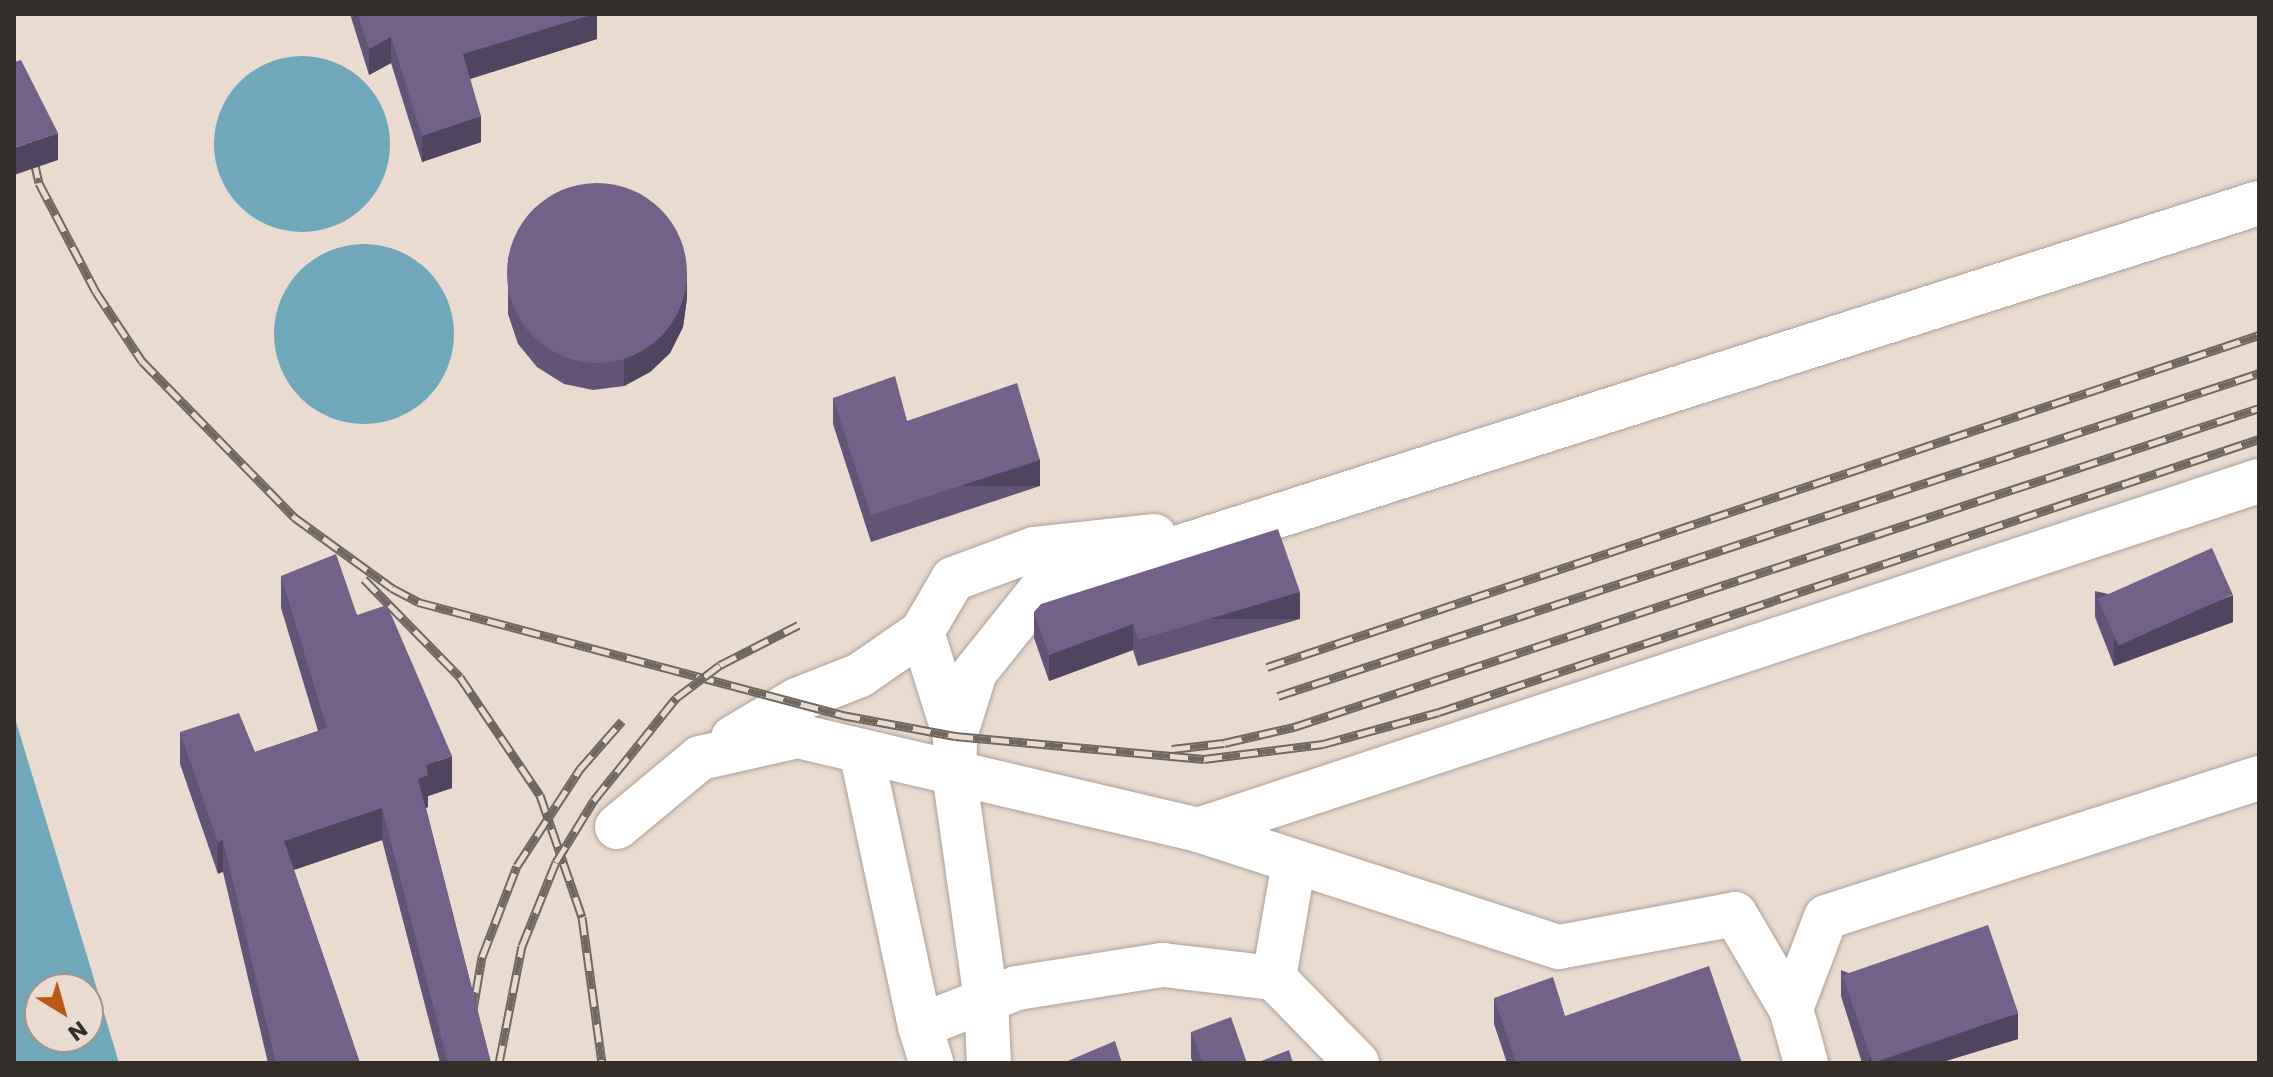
<!DOCTYPE html>
<html>
<head>
<meta charset="utf-8">
<style>
	body { margin:0 }
	#map { position:relative; width:2273px; height:1077px; overflow:hidden; background:#e9dbd0; font-family:Poppins,sans-serif }
	div>[style] { position:absolute }
	.water>* { inset:0; background:#71a7bb }
	.round { border-radius:50% }
	.roads { filter:drop-shadow(0 0 2px #ada095) drop-shadow(0 0 2px #ada095) }
	.minor>* { height:44px; margin:-22px; padding:0 22px; transform-origin:22px; border-radius:22px; background:#fff }
	.rail>* { height:9px; margin-top:-4.5px; transform-origin:0; background:repeating-linear-gradient(90deg,#e9dbd0 0 18px,#6f6760 0 36px); box-sizing:border-box; border-block:2px solid #6f6760 }
	.wall>* { inset:0; background:#625477 }
	.shaded-wall>* { inset:0; background:#504561; transform-origin:0 0 }
	.building>* { inset:0; background:#72628a; transform-origin:0 0 }
	span { translate:-50% -50%; white-space:nowrap; text-align:center; line-height:1.15; -webkit-text-stroke:8px #e9dbd0; paint-order:stroke }
	.frame { position:absolute; inset:0; border:16px solid #332e29; pointer-events:none }
	.north { position:absolute; left:24px; top:973px; width:80px; height:80px; box-sizing:border-box; background:#e9dbd0; border:2px solid #a0968d; border-radius:50%; rotate:143deg; font-size:22px; font-weight:700; line-height:32px; text-align:center; color:#332e29 }
	.north::after { content:''; display:block; margin:auto; width:28px; height:36px; background:#b95916; clip-path:polygon(50% 0,100% 100%,50% 72%,0 100%) }
</style>
</head>
<body>
<div id="map">
	<div class="water">
		<i class="round" style="left:214px;top:56px;width:176px;height:176px"></i>
		<i class="round" style="left:274px;top:244px;width:180px;height:180px"></i>
		<i style="clip-path:polygon(evenodd,14px 715px,91px 969px,119px 1063px,14px 1063px,14px 715px,40px 989px,88px 989px,88px 1037px,40px 1037px,40px 989px)"></i>
	</div>
	<div class="roads">
		<div class="minor">
			<i style="left:955px;top:736px;width:109px;rotate:-107.6deg"></i>
			<i style="left:922px;top:632px;width:61px;rotate:-59.7deg"></i>
			<i style="left:953px;top:579px;width:86px;rotate:-20.3deg"></i>
			<i style="left:1034px;top:549px;width:121px;rotate:-6.2deg"></i>
			<i style="left:733px;top:738px;width:74px;rotate:-30.7deg"></i>
			<i style="left:797px;top:700px;width:68px;rotate:-21.6deg"></i>
			<i style="left:860px;top:675px;width:75px;rotate:-34.7deg"></i>
			<i style="left:861px;top:751px;width:281px;rotate:77.9deg"></i>
			<i style="left:920px;top:1026px;width:104px;rotate:-21.4deg"></i>
			<i style="left:1017px;top:988px;width:148px;rotate:-9deg"></i>
			<i style="left:1163px;top:965px;width:112px;rotate:6.7deg"></i>
			<i style="left:617px;top:827px;width:108px;rotate:-39.7deg"></i>
			<i style="left:700px;top:758px;width:100px;rotate:-12.7deg"></i>
			<i style="left:798px;top:736px;width:411px;rotate:13.2deg"></i>
			<i style="left:1198px;top:830px;width:379px;rotate:18deg"></i>
			<i style="left:1559px;top:947px;width:179px;rotate:-10.6deg"></i>
			<i style="left:1735px;top:914px;width:110px;rotate:59.5deg"></i>
			<i style="left:1198px;top:830px;width:1117px;rotate:-18.21deg"></i>
			<i style="left:1294px;top:862px;width:118px;rotate:99.8deg"></i>
			<i style="left:1274px;top:978px;width:119px;rotate:45.7deg"></i>
			<i style="left:920px;top:1026px;width:39px;rotate:73deg"></i>
			<i style="left:989px;top:1063px;width:63px;rotate:-92.7deg"></i>
			<i style="left:986px;top:1000px;width:229px;rotate:-98deg"></i>
			<i style="left:954px;top:773px;width:37px;rotate:-88deg"></i>
			<i style="left:955px;top:736px;width:67px;rotate:-72.6deg"></i>
			<i style="left:975px;top:672px;width:102px;rotate:-51.3deg"></i>
			<i style="left:1039px;top:592px;width:1281px;rotate:-17.69deg"></i>
			<i style="left:1806px;top:1063px;width:56px;rotate:-105.5deg"></i>
			<i style="left:1791px;top:1009px;width:98px;rotate:-69.2deg"></i>
			<i style="left:1826px;top:917px;width:455px;rotate:-17.8deg"></i>
		</div>
	</div>
	<div class="rail">
		<i style="left:14px;top:104px;width:24px;rotate:60deg"></i>
		<i style="left:26px;top:125px;width:59px;rotate:77.4deg"></i>
		<i style="left:39px;top:183px;width:123px;rotate:62.4deg"></i>
		<i style="left:96px;top:292px;width:83px;rotate:56.3deg"></i>
		<i style="left:142px;top:361px;width:218px;rotate:45.7deg"></i>
		<i style="left:294px;top:517px;width:121px;rotate:35.9deg"></i>
		<i style="left:392px;top:588px;width:30px;rotate:28deg"></i>
		<i style="left:418px;top:602px;width:439px;rotate:14.9deg"></i>
		<i style="left:842px;top:715px;width:115px;rotate:10.5deg"></i>
		<i style="left:955px;top:736px;width:250px;rotate:5.3deg"></i>
		<i style="left:1204px;top:759px;width:120px;rotate:-7.2deg"></i>
		<i style="left:1323px;top:744px;width:120px;rotate:-15.4deg"></i>
		<i style="left:1439px;top:712px;width:864px;rotate:-18.41deg"></i>
		<i style="left:364px;top:579px;width:137px;rotate:45.6deg"></i>
		<i style="left:460px;top:677px;width:143px;rotate:55.9deg"></i>
		<i style="left:540px;top:795px;width:129px;rotate:71deg"></i>
		<i style="left:582px;top:917px;width:147px;rotate:82.2deg"></i>
		<i style="left:1267px;top:667px;width:1046px;rotate:-18.5deg"></i>
		<i style="left:1278px;top:696px;width:1033px;rotate:-18.22deg"></i>
		<i style="left:1172px;top:749px;width:52px;rotate:-6.6deg"></i>
		<i style="left:1224px;top:743px;width:72px;rotate:-12.9deg"></i>
		<i style="left:1294px;top:727px;width:1016px;rotate:-18.29deg"></i>
		<i style="left:464px;top:1063px;width:108px;rotate:-80.4deg"></i>
		<i style="left:482px;top:957px;width:97px;rotate:-69deg"></i>
		<i style="left:517px;top:866px;width:116px;rotate:-57deg"></i>
		<i style="left:580px;top:769px;width:64px;rotate:-48.8deg"></i>
		<i style="left:499px;top:1063px;width:119px;rotate:-78.9deg"></i>
		<i style="left:522px;top:946px;width:91px;rotate:-68deg"></i>
		<i style="left:556px;top:862px;width:73px;rotate:-58.5deg"></i>
		<i style="left:594px;top:800px;width:131px;rotate:-51.2deg"></i>
		<i style="left:676px;top:698px;width:55px;rotate:-36.9deg"></i>
		<i style="left:720px;top:665px;width:88px;rotate:-27.1deg"></i>
	</div>
	<div class="wall">
		<i style="clip-path:polygon(350px 14px,597px 14px,597px 39px,470px 79px,481px 142px,422px 162px,391px 63px,369px 75px)"></i>
		<i style="clip-path:polygon(508px 257px,687px 298px,683px 327px,670px 353px,650px 372px,624px 386px,593px 390px,564px 384px,537px 367px,518px 344px,508px 314px)"></i>
		<i style="clip-path:polygon(833px 398px,907px 421px,1040px 486px,871px 542px,833px 424px)"></i>
		<i style="clip-path:polygon(281px 576px,357px 615px,452px 788px,428px 796px,428px 807px,426px 808px,491px 1063px,440px 1063px,382px 840px,294px 870px,360px 1063px,268px 1063px,223px 872px,218px 874px,180px 764px,180px 732px,255px 752px,318px 731px,281px 608px)"></i>
		<i style="clip-path:polygon(2095px 591px,2233px 622px,2114px 666px,2095px 617px)"></i>
		<i style="clip-path:polygon(1034px 612px,1300px 619px,1138px 666px,1133px 650px,1049px 681px,1034px 638px)"></i>
		<i style="clip-path:polygon(1841px 970px,2018px 1039px,1939px 1063px,1862px 1063px,1841px 996px)"></i>
		<i style="clip-path:polygon(1494px 998px,1565px 1016px,1742px 1063px,1507px 1063px,1494px 1024px)"></i>
		<i style="clip-path:polygon(1191px 1032px,1247px 1063px,1193px 1063px,1191px 1058px)"></i>
	</div>
	<div class="shaded-wall">
		<i style="clip-path:polygon(594px 14px,597px 14px,597px 39px,463px 81px,463px 54px)"></i>
		<i style="clip-path:polygon(391px 37px,391px 63px,369px 75px,369px 49px)"></i>
		<i style="clip-path:polygon(481px 116px,481px 142px,422px 162px,422px 136px)"></i>
		<i style="clip-path:polygon(58px 133px,58px 160px,14px 175px,14px 148px)"></i>
		<i style="clip-path:polygon(687px 272px,687px 298px,683px 327px,670px 353px,650px 372px,624px 386px,624px 359px)"></i>
		<i style="left:1040px;top:460px;width:26px;height:178px;rotate:90deg"></i>
		<i style="left:1300px;top:592px;width:27px;height:169px;rotate:90deg"></i>
		<i style="clip-path:polygon(2233px 595px,2233px 622px,2114px 666px,2114px 640px)"></i>
		<i style="clip-path:polygon(1133px 624px,1133px 650px,1049px 681px,1049px 655px)"></i>
		<i style="clip-path:polygon(452px 756px,452px 788px,428px 796px,428px 807px,418px 810px,418px 779px,426px 765px)"></i>
		<i style="clip-path:polygon(382px 808px,382px 840px,284px 873px,284px 841px)"></i>
		<i style="left:223px;top:840px;width:32px;height:5px;rotate:90deg"></i>
		<i style="clip-path:polygon(2018px 1013px,2018px 1039px,1939px 1063px,1869px 1063px,1869px 1058px)"></i>
	</div>
	<div class="building">
		<i style="clip-path:polygon(358px 14px,594px 14px,463px 54px,481px 116px,422px 136px,391px 37px,369px 49px)"></i>
		<i style="clip-path:polygon(21px 60px,58px 133px,14px 148px,14px 62px)"></i>
		<i class="round" style="left:507px;top:183px;width:180px;height:180px"></i>
		<i style="clip-path:polygon(895px 376px,907px 421px,1017px 383px,1040px 460px,871px 515px,833px 398px)"></i>
		<i style="clip-path:polygon(1278px 529px,1300px 592px,1138px 640px,1133px 624px,1049px 655px,1034px 612px,1041px 604px)"></i>
		<i style="left:2212px;top:548px;width:51px;height:125px;rotate:66deg"></i>
		<i style="clip-path:polygon(336px 554px,357px 615px,387px 605px,452px 756px,426px 765px,428px 775px,418px 779px,491px 1063px,448px 1063px,382px 808px,284px 841px,360px 1063px,276px 1063px,223px 840px,218px 842px,180px 732px,239px 713px,255px 752px,327px 728px,281px 576px)"></i>
		<i style="left:1988px;top:925px;width:93px;height:154px;rotate:71deg"></i>
		<i style="clip-path:polygon(1709px 966px,1742px 1063px,1516px 1063px,1494px 998px,1553px 977px,1565px 1016px)"></i>
		<i style="clip-path:polygon(1231px 1017px,1247px 1063px,1203px 1063px,1191px 1032px)"></i>
		<i style="clip-path:polygon(1115px 1041px,1122px 1063px,1063px 1063px)"></i>
		<i style="clip-path:polygon(1289px 1050px,1293px 1063px,1256px 1063px)"></i>
	</div>
	<div class="frame"></div>
	<div class="north">N</div>
</div>
</body>
</html>
